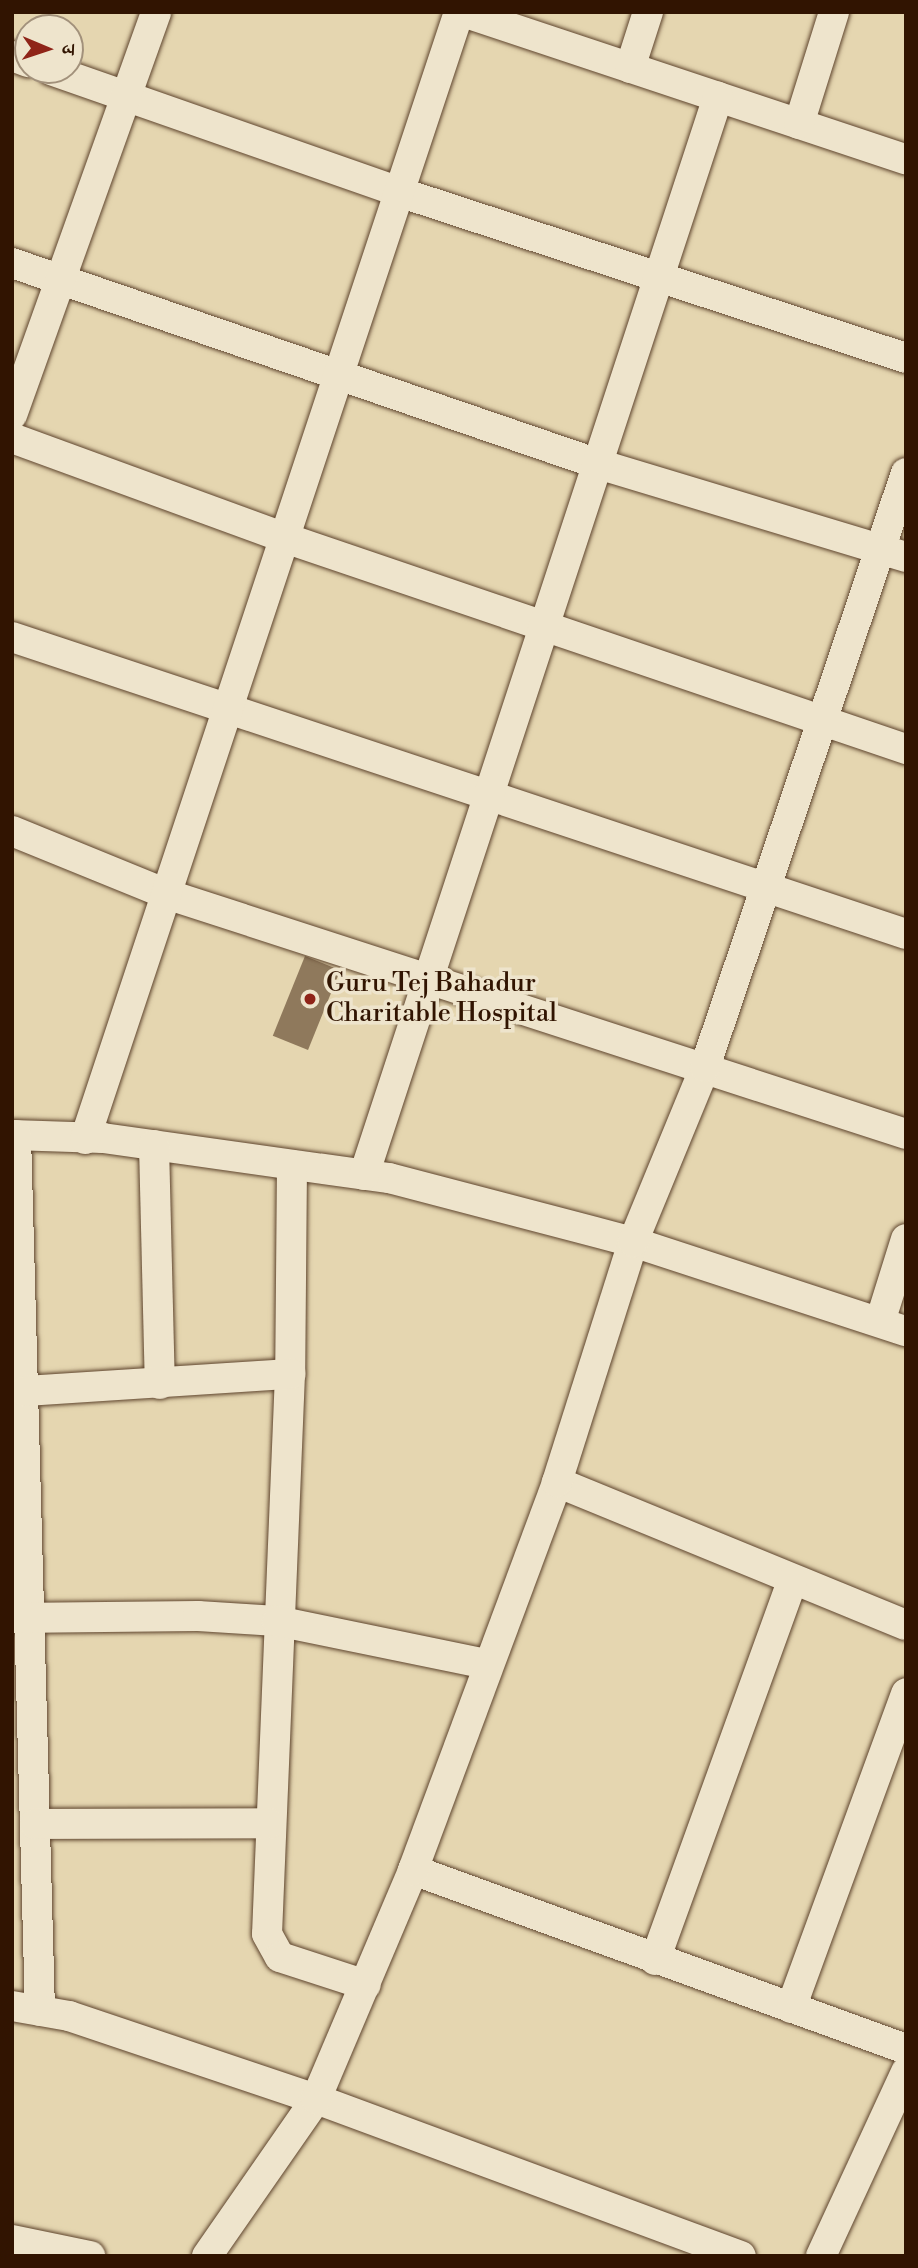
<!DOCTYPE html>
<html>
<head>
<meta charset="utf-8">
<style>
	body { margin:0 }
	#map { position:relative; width:918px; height:2268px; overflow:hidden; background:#e5d6b0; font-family:"Libre Bodoni","Noto Serif Devanagari",serif }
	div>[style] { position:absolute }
	.building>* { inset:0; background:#8f795c; transform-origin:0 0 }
	.roads { filter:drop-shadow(0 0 2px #5e442d) drop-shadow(0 0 2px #5e442d) }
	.street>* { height:30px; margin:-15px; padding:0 15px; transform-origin:15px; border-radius:15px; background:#eee4cc }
	.dots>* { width:19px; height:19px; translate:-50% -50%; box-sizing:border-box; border:4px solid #eee4cc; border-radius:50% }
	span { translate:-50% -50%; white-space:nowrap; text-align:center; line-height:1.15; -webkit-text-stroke:7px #eee4cc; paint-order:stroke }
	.poi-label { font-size:26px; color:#311401 }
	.left { translate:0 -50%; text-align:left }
	.frame { position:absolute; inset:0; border:14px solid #311401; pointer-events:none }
	.north { position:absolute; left:14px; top:14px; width:70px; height:70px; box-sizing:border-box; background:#eee4cc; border:2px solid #a2917b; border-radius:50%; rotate:92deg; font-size:19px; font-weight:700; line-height:28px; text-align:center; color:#311401 }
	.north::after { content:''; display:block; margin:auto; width:24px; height:32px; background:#8f2418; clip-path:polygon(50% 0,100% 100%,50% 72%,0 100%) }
</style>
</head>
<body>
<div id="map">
	<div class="building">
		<i style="left:305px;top:956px;width:38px;height:86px;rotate:22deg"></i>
	</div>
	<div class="roads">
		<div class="street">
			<i style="left:463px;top:12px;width:467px;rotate:18.4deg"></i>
			<i style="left:12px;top:56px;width:17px;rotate:21deg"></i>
			<i style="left:630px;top:68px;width:59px;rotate:-72.2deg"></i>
			<i style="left:51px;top:70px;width:369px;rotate:19.3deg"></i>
			<i style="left:399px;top:192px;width:533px;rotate:18.13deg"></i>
			<i style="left:799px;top:124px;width:117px;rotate:-72.6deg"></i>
			<i style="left:12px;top:263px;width:620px;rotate:18.93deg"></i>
			<i style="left:598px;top:464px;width:322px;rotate:16.8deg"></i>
			<i style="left:12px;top:415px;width:428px;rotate:-70.3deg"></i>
			<i style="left:12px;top:438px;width:291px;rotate:20.1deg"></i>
			<i style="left:285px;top:538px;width:656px;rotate:18.77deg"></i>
			<i style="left:12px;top:637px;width:942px;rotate:18.38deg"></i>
			<i style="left:12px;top:831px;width:166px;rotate:22.2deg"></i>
			<i style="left:166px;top:894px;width:778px;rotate:17.97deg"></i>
			<i style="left:12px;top:1135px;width:91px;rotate:1.9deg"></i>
			<i style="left:103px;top:1138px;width:289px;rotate:8deg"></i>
			<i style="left:389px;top:1178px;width:252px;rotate:14.7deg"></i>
			<i style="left:633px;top:1242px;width:287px;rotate:18.1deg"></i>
			<i style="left:16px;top:1135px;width:876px;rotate:88.43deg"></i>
			<i style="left:85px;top:1139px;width:1187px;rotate:-71.64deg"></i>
			<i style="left:154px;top:1145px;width:239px;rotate:88.6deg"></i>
			<i style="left:292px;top:1165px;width:209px;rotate:90.5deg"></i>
			<i style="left:290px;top:1374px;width:560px;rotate:92.35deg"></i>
			<i style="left:267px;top:1934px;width:26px;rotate:61deg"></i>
			<i style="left:280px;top:1957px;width:90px;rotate:18deg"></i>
			<i style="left:364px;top:1175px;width:1135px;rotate:-71.82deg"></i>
			<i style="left:880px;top:1322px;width:87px;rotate:-72.6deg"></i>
			<i style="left:25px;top:1391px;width:266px;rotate:-3.7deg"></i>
			<i style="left:557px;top:1482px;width:377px;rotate:22.3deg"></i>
			<i style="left:12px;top:1618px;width:186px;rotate:-0.6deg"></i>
			<i style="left:198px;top:1616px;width:79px;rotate:3.6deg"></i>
			<i style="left:277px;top:1621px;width:213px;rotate:11.6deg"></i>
			<i style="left:35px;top:1824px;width:234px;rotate:-0.2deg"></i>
			<i style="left:413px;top:1870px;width:524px;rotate:19.96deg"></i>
			<i style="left:655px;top:1960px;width:403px;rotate:-70.1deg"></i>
			<i style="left:12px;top:2006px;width:58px;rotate:10deg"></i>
			<i style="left:69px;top:2016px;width:261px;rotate:18.6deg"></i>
			<i style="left:316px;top:2099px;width:453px;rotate:20.3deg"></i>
			<i style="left:791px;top:2008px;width:335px;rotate:-69.9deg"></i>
			<i style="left:12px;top:2240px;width:80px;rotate:11.6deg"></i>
			<i style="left:207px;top:2256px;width:191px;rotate:-55.2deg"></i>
			<i style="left:316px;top:2099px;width:249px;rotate:-67deg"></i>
			<i style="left:413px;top:1870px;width:414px;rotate:-69.6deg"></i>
			<i style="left:557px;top:1482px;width:252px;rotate:-72.4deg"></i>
			<i style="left:633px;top:1242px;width:189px;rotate:-67.6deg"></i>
			<i style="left:705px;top:1067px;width:627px;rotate:-71.31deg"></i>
			<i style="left:821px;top:2256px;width:203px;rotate:-65.2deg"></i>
		</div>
	</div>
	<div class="dots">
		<i style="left:310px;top:999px;background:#8f2418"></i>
	</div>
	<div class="poi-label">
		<span class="left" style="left:326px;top:999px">Guru Tej Bahadur<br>Charitable Hospital</span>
	</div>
	<div class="frame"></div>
	<div class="north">उ</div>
</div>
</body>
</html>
